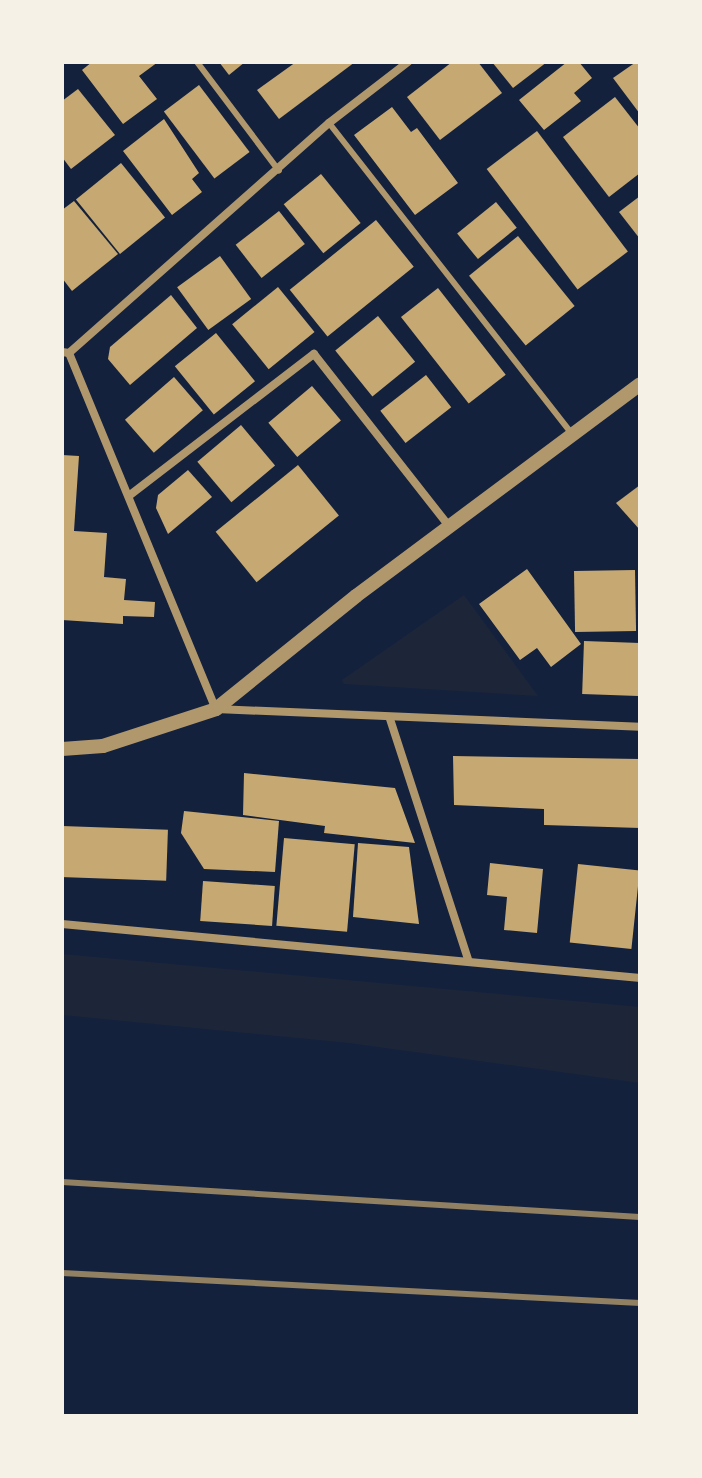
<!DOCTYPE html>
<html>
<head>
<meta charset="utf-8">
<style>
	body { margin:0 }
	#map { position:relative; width:702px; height:1478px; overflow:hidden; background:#14213d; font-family:"IBM Plex Serif",serif }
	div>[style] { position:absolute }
	.green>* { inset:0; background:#1d2539 }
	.building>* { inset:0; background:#c6a872; transform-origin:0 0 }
	.service>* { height:6px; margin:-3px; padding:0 3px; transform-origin:3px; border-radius:3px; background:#b1986c }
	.minor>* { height:8px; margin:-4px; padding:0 4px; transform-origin:4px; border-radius:4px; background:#b1986c }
	.tertiary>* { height:14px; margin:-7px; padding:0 7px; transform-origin:7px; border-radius:7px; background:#b1986c }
	.rail>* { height:6px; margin:-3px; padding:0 3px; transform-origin:3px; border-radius:3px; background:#918062 }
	span { translate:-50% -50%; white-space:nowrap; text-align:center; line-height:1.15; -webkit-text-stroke:7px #f6f1e7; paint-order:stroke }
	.frame { position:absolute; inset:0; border:64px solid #f6f1e7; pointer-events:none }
</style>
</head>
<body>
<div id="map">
	<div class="green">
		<i style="clip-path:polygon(464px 595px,538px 696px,344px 684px,342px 680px)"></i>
		<i style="clip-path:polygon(62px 954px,640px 1007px,640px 1083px,349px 1043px,62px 1015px)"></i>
	</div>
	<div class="building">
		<i style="clip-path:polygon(92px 62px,158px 62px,139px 76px,157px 99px,123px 124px,82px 70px)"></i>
		<i style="clip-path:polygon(219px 62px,245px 62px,229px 75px)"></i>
		<i style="clip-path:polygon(296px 62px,355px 62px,279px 119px,257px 90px)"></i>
		<i style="clip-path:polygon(452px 62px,478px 62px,502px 93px,440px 140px,407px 97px)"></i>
		<i style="clip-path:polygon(492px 62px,547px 62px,513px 88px)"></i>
		<i style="clip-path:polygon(567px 62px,579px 62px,592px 78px,574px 93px,581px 101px,544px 130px,519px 100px)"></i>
		<i style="clip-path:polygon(636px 62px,640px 62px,640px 114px,613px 78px)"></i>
		<i style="left:199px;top:85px;width:84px;height:44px;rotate:53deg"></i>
		<i style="clip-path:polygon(78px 89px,115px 135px,71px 169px,62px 157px,62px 101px)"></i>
		<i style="clip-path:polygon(615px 97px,640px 129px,640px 173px,609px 197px,563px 137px)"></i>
		<i style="clip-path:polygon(392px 107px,411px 132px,417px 128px,458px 183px,415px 215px,354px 135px)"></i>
		<i style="clip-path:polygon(164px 119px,199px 173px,192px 179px,202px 192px,172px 215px,123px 151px)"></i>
		<i style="left:537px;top:131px;width:151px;height:63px;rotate:53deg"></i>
		<i style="left:121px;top:163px;width:70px;height:58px;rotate:51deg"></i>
		<i style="left:321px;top:174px;width:63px;height:48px;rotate:51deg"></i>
		<i style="clip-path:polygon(640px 196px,640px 239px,619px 212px)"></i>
		<i style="clip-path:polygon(74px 201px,118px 254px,72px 291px,62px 278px,62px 210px)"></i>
		<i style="left:496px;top:202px;width:33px;height:50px;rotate:51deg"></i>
		<i style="left:279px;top:211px;width:42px;height:55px;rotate:52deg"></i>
		<i style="left:376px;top:220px;width:60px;height:111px;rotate:51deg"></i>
		<i style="left:518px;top:236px;width:90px;height:63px;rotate:51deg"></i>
		<i style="left:220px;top:256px;width:53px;height:53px;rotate:54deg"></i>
		<i style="left:278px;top:287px;width:58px;height:59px;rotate:51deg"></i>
		<i style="left:438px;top:288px;width:110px;height:47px;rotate:52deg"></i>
		<i style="clip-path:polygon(171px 295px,197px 328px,130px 385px,108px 359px,110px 347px)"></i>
		<i style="left:378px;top:316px;width:59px;height:55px;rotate:51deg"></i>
		<i style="left:216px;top:333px;width:62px;height:53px;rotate:51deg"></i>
		<i style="left:426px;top:375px;width:41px;height:58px;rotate:52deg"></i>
		<i style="left:174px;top:377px;width:44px;height:65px;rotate:49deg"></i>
		<i style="left:312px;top:386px;width:45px;height:57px;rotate:50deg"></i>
		<i style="left:241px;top:425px;width:53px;height:57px;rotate:50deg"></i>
		<i style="clip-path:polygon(62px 455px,79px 456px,74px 531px,107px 533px,104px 577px,126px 579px,124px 600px,155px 602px,154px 617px,123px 616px,123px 624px,62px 620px)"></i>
		<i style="left:298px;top:465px;width:65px;height:106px;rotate:51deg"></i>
		<i style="clip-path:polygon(188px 470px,212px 497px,168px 534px,156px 508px,158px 495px)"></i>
		<i style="clip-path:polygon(640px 485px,640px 530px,616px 503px)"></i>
		<i style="clip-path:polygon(527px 569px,581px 644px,551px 667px,537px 648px,520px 660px,479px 604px)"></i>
		<i style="left:635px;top:570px;width:61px;height:61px;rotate:89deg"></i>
		<i style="left:584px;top:641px;width:56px;height:53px;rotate:2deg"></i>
		<i style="clip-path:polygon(453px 756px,640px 759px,640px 828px,544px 825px,544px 809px,454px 805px)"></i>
		<i style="clip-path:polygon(244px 773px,395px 788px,415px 843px,324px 833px,325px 826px,243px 815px)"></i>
		<i style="clip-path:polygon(184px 811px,279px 821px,275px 872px,204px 869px,181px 833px)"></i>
		<i style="left:62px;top:826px;width:106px;height:51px;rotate:2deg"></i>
		<i style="left:284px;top:838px;width:71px;height:88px;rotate:5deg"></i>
		<i style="clip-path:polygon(358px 843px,409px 847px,419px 924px,353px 917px)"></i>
		<i style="clip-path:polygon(490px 863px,543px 869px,537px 933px,504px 930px,507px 897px,487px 895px)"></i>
		<i style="left:578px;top:864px;width:62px;height:79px;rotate:6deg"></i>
		<i style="left:203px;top:881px;width:72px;height:40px;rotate:4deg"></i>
	</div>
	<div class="service">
		<i style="left:197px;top:62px;width:136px;rotate:53deg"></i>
		<i style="left:329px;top:123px;width:393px;rotate:52deg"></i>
	</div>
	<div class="minor">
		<i style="left:62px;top:352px;width:7px;rotate:8deg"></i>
		<i style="left:69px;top:353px;width:347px;rotate:-41.5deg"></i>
		<i style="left:329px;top:123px;width:100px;rotate:-37.7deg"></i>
		<i style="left:69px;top:353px;width:385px;rotate:67.6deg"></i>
		<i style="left:216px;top:709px;width:424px;rotate:2.4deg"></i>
		<i style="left:130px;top:495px;width:232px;rotate:-37.5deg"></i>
		<i style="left:314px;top:354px;width:219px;rotate:51.9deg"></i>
		<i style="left:390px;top:719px;width:252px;rotate:72deg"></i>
		<i style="left:62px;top:924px;width:581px;rotate:5.34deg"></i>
	</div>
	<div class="tertiary">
		<i style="left:62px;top:749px;width:41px;rotate:-4.2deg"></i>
		<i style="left:103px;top:746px;width:119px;rotate:-18.1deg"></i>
		<i style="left:216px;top:709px;width:180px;rotate:-38.9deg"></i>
		<i style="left:356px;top:596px;width:354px;rotate:-36.7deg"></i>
	</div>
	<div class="rail">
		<i style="left:62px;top:1182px;width:579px;rotate:3.47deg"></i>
		<i style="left:62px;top:1273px;width:579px;rotate:2.97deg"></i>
	</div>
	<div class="frame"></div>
</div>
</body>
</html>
